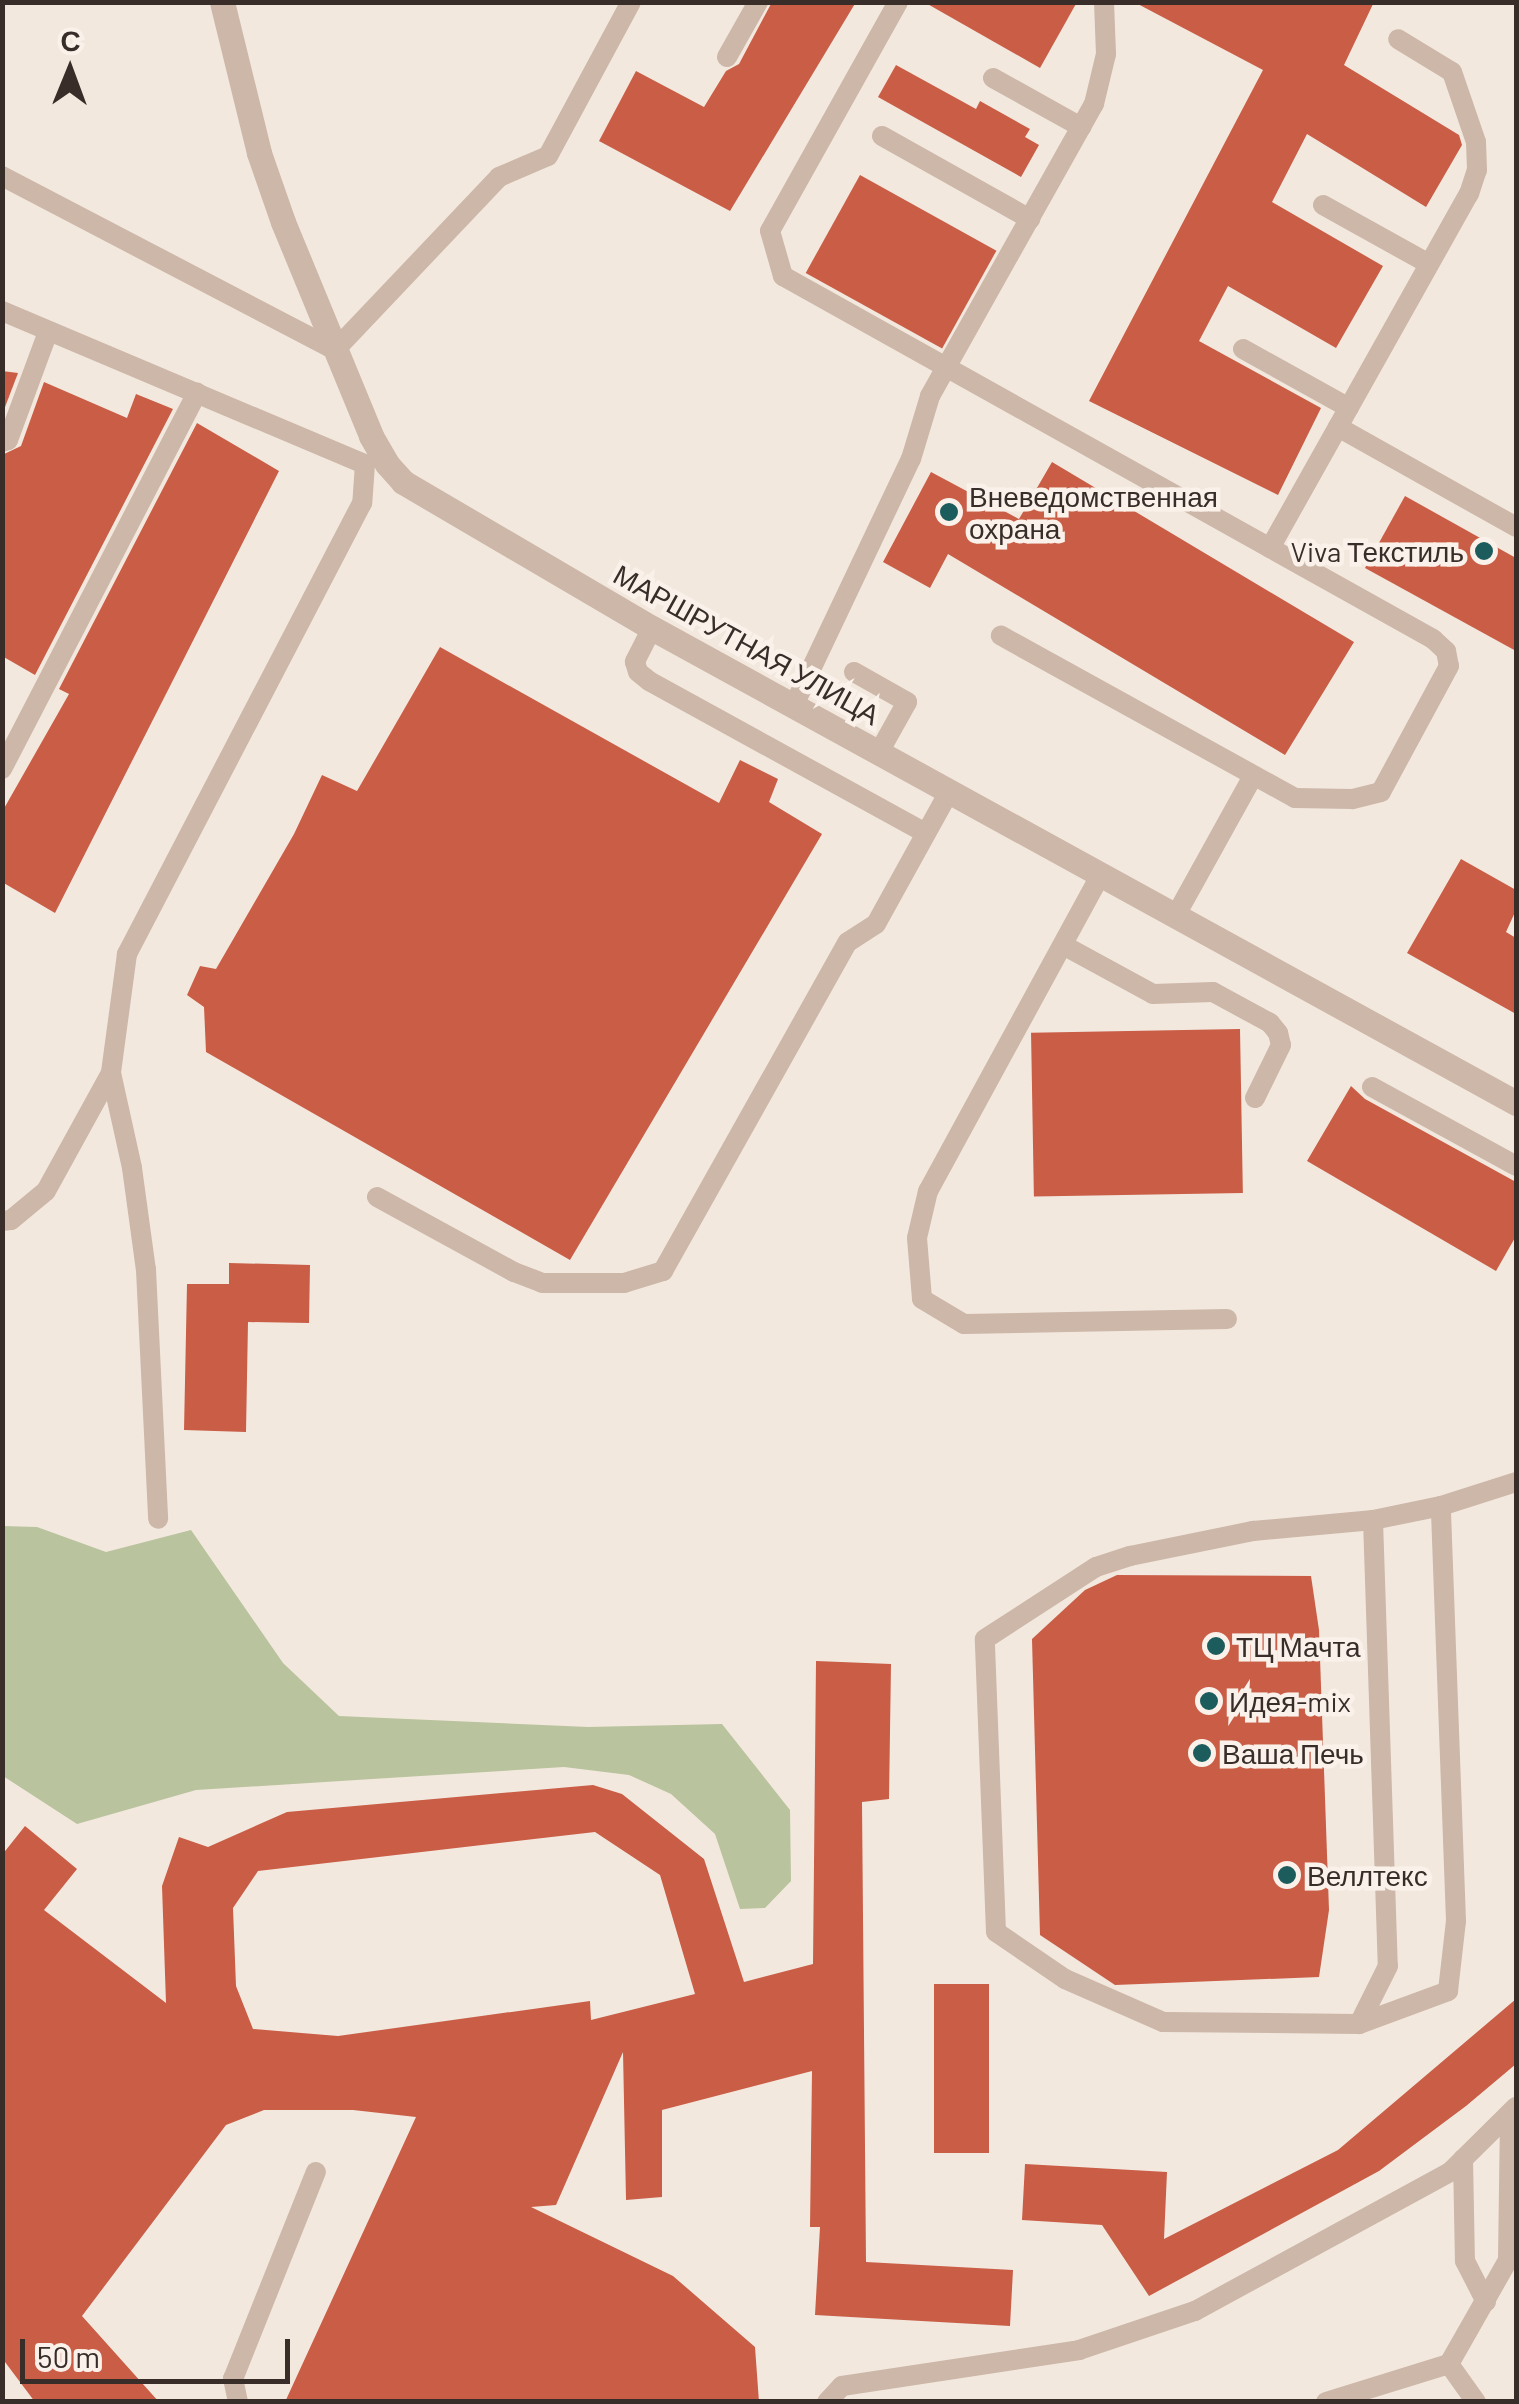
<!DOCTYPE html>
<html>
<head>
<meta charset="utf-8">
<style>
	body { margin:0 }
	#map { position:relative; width:1519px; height:2404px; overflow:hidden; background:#f3e8de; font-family:Barlow,sans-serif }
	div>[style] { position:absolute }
	.green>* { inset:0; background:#b9c39d }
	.building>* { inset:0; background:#c95d46; transform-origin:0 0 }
	.service>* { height:20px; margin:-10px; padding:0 10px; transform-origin:10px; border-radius:10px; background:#ccb7a9 }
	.minor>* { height:25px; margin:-12.5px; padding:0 12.5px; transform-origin:12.5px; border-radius:12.5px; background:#ccb7a9 }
	.dots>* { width:28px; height:28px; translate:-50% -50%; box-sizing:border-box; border:5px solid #faf2ea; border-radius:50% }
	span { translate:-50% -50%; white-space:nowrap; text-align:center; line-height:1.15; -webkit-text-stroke:9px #faf2ea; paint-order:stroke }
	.poi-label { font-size:28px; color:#392d29 }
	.left { translate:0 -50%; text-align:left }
	.right { translate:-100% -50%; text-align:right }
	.street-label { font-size:28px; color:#392d29 }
	.frame { position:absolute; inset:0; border:5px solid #392d29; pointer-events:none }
	.north { position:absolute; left:20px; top:20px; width:100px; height:100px; -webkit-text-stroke:8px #faf2ea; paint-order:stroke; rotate:1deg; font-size:28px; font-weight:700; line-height:40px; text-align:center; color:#392d29 }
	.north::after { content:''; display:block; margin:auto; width:35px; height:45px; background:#392d29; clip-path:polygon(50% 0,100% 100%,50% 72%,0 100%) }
	.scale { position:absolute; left:20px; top:2339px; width:270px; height:45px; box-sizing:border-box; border:5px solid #392d29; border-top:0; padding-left:12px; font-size:30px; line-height:35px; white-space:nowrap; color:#392d29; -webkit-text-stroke:8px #faf2ea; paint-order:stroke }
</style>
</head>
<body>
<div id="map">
	<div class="green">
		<i style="clip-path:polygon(2px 1526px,37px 1527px,106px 1552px,191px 1530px,283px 1663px,339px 1716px,588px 1727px,722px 1724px,790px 1810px,791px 1881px,765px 1908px,740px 1909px,715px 1834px,671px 1794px,629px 1775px,564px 1767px,196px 1790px,77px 1824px,3px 1776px)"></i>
	</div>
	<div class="building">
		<i style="clip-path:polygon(772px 2px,856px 2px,730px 211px,599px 141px,636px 71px,704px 107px,726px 71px,739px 64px)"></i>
		<i style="clip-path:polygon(924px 2px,1077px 2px,1040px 68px)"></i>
		<i style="clip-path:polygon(1134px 2px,1374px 2px,1344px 65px,1459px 135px,1462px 145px,1426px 207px,1307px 134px,1272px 202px,1383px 266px,1336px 348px,1228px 286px,1199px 341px,1321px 408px,1278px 495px,1089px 401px,1263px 70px)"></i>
		<i style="clip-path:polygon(896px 65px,976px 109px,980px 101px,1030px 129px,1025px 137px,1039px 145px,1021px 177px,878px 97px)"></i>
		<i style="left:860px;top:175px;width:156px;height:112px;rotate:29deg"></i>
		<i style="clip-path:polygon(2px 371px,18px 373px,2px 415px)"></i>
		<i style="clip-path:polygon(44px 382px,127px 418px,136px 394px,173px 409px,35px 675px,2px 656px,2px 455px,21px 446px)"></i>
		<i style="clip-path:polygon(197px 423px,279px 471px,55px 913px,2px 882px,2px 812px,69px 694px,59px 689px)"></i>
		<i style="clip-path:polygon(1052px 462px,1354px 642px,1285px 755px,948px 554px,930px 588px,883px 562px,931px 472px,1019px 519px)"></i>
		<i style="clip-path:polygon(1405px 496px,1516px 558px,1516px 651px,1365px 568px)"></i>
		<i style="clip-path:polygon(440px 647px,719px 803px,740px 760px,778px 779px,769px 802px,822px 834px,570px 1260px,206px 1052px,204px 1007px,187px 995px,200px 966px,216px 969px,294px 834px,322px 775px,357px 791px)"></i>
		<i style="clip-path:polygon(1461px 859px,1516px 890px,1516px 910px,1506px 932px,1516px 938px,1516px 1014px,1407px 953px)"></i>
		<i style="left:1240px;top:1029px;width:164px;height:209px;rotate:89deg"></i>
		<i style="clip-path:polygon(1351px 1086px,1365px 1099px,1516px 1182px,1516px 1236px,1496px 1271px,1307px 1161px)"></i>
		<i style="clip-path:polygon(229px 1263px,310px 1265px,309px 1323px,248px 1322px,246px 1432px,184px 1430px,187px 1284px,229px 1284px)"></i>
		<i style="clip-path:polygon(1117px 1575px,1311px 1576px,1319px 1630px,1329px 1910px,1319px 1977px,1115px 1985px,1040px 1935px,1032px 1639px,1085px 1590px)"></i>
		<i style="clip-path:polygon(evenodd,816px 1661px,891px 1664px,889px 1799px,862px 1802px,866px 2262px,1013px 2270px,1010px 2326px,815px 2315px,820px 2227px,810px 2227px,812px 2071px,662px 2110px,662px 2197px,626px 2200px,623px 2052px,556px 2205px,531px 2207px,673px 2276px,755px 2347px,759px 2402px,285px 2402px,416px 2117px,353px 2110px,264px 2110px,226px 2125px,82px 2316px,159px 2402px,35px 2402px,2px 2358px,2px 1855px,25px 1826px,77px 1869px,44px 1910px,166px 2003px,162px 1886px,179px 1837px,208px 1847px,287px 1812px,593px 1785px,622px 1794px,704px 1859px,744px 1982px,813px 1964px,816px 1661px,595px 1832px,660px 1875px,695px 1994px,591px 2020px,590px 2001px,338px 2036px,253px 2029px,236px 1986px,233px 1908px,258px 1871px,595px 1832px)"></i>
		<i style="left:934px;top:1984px;width:55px;height:169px"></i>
		<i style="clip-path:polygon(1516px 1999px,1516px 2064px,1466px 2106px,1379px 2171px,1149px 2296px,1102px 2225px,1022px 2220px,1025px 2164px,1167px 2172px,1164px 2239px,1338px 2150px)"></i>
	</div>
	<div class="service">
		<i style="left:898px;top:2px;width:262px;rotate:119.2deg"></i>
		<i style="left:770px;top:231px;width:47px;rotate:73.9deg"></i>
		<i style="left:783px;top:276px;width:744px;rotate:29.18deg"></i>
		<i style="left:1433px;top:639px;width:18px;rotate:43deg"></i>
		<i style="left:1446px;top:651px;width:15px;rotate:79deg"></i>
		<i style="left:1449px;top:666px;width:143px;rotate:118.4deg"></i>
		<i style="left:1381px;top:792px;width:30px;rotate:166deg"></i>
		<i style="left:1352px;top:799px;width:57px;rotate:-179deg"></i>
		<i style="left:1295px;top:798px;width:336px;rotate:-151.1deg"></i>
		<i style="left:727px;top:57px;width:63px;rotate:-60.6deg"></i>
		<i style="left:993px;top:78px;width:101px;rotate:29.1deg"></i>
		<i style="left:882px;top:136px;width:170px;rotate:29.3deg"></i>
		<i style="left:2px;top:176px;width:376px;rotate:27.6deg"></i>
		<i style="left:335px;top:350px;width:238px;rotate:-46.5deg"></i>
		<i style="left:499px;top:177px;width:53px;rotate:-23.2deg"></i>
		<i style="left:548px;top:156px;width:175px;rotate:-61.7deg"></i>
		<i style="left:1323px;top:205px;width:121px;rotate:29.1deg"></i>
		<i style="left:2px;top:311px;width:394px;rotate:22.9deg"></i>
		<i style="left:365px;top:464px;width:39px;rotate:94deg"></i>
		<i style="left:362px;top:503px;width:509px;rotate:117.52deg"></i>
		<i style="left:127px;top:954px;width:120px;rotate:97.7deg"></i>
		<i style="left:111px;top:1073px;width:97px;rotate:77.5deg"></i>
		<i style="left:132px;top:1168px;width:103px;rotate:82.2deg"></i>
		<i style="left:146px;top:1270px;width:249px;rotate:87.2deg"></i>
		<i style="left:1243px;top:349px;width:121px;rotate:29.1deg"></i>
		<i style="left:1338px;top:427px;width:204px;rotate:29.3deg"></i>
		<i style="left:2px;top:442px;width:6px;rotate:-18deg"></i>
		<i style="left:8px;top:440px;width:115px;rotate:-69.7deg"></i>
		<i style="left:1270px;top:548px;width:406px;rotate:-60.7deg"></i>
		<i style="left:1469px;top:194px;width:25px;rotate:-72deg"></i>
		<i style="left:1477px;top:170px;width:28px;rotate:-92deg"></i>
		<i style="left:1476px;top:142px;width:74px;rotate:-108.9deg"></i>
		<i style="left:1452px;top:72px;width:63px;rotate:-148.6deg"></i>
		<i style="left:652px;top:628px;width:38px;rotate:117deg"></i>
		<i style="left:635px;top:662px;width:10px;rotate:73deg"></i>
		<i style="left:638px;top:672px;width:14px;rotate:39deg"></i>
		<i style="left:649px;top:681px;width:316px;rotate:28.8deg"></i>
		<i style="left:854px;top:672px;width:61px;rotate:29.5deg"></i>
		<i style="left:907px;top:702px;width:57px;rotate:119.2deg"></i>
		<i style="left:794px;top:705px;width:272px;rotate:-64.6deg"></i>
		<i style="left:911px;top:459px;width:66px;rotate:-73.2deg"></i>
		<i style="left:930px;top:396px;width:335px;rotate:-60.7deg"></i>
		<i style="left:1094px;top:104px;width:51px;rotate:-76.5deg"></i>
		<i style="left:1106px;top:54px;width:52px;rotate:-92.2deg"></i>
		<i style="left:2px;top:769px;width:424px;rotate:-62.6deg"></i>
		<i style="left:1101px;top:874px;width:361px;rotate:118.6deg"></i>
		<i style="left:928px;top:1191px;width:48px;rotate:103.2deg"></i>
		<i style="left:917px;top:1238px;width:61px;rotate:85.3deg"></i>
		<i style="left:922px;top:1299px;width:49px;rotate:30.8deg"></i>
		<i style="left:964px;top:1324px;width:263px;rotate:-1.1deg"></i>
		<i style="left:1176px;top:915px;width:159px;rotate:-61deg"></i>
		<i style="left:1063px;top:945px;width:102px;rotate:28.6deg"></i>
		<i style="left:1153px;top:994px;width:60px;rotate:-1.9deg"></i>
		<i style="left:1213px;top:992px;width:65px;rotate:28.5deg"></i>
		<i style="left:1270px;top:1023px;width:13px;rotate:51deg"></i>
		<i style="left:1278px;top:1033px;width:12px;rotate:76deg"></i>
		<i style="left:1281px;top:1045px;width:59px;rotate:116.1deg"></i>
		<i style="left:1372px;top:1087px;width:164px;rotate:28.7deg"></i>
		<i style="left:377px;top:1197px;width:156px;rotate:28.7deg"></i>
		<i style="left:514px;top:1272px;width:30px;rotate:21deg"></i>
		<i style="left:542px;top:1283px;width:82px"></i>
		<i style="left:624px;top:1283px;width:41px;rotate:-17.1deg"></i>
		<i style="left:663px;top:1271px;width:377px;rotate:-60.7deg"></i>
		<i style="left:848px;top:942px;width:33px;rotate:-33deg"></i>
		<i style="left:876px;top:924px;width:153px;rotate:-61.1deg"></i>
		<i style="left:2px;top:1221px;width:9px;rotate:-6deg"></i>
		<i style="left:11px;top:1220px;width:45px;rotate:-39.6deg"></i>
		<i style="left:46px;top:1191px;width:135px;rotate:-61.2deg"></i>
		<i style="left:1373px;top:1520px;width:446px;rotate:88.1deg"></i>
		<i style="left:1388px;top:1966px;width:65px;rotate:116.6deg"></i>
		<i style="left:1359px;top:2024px;width:196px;rotate:-179.4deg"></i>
		<i style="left:1163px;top:2022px;width:107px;rotate:-156.3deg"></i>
		<i style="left:1065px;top:1979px;width:83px;rotate:-145.7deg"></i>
		<i style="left:996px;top:1932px;width:293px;rotate:-92.2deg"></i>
		<i style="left:985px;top:1639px;width:132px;rotate:-33deg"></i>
		<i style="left:1096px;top:1567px;width:36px;rotate:-18deg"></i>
		<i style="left:1130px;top:1556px;width:126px;rotate:-11.5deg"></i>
		<i style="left:1253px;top:1531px;width:121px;rotate:-5.2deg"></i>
		<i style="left:1373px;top:1520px;width:69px;rotate:-11.6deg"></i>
		<i style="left:1441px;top:1506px;width:79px;rotate:-17.7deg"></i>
		<i style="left:1359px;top:2024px;width:95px;rotate:-20.3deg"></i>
		<i style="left:1448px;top:1991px;width:70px;rotate:-83.5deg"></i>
		<i style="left:1456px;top:1921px;width:415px;rotate:-92.1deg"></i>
		<i style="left:1463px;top:2159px;width:102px;rotate:88.9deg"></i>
		<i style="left:1465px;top:2261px;width:46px;rotate:62.9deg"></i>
		<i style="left:238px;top:2402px;width:24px;rotate:-102deg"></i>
		<i style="left:233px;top:2379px;width:223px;rotate:-68.2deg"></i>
		<i style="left:827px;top:2402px;width:22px;rotate:-47deg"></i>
		<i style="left:842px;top:2386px;width:240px;rotate:-8.6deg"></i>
		<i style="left:1079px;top:2350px;width:122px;rotate:-18.6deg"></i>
		<i style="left:1195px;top:2311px;width:290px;rotate:-28.6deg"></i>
		<i style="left:1450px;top:2172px;width:93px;rotate:-44.6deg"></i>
		<i style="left:1326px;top:2402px;width:129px;rotate:-17.2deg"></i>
		<i style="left:1476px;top:2402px;width:47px;rotate:-125.4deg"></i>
		<i style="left:1449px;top:2364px;width:120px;rotate:-60.4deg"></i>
		<i style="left:1508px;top:2260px;width:146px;rotate:-89.2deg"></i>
	</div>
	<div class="minor">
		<i style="left:222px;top:2px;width:155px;rotate:76.2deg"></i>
		<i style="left:259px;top:153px;width:73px;rotate:70.8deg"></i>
		<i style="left:283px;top:222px;width:231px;rotate:67.6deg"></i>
		<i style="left:371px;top:436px;width:32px;rotate:60deg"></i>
		<i style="left:387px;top:464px;width:24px;rotate:48deg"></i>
		<i style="left:403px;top:482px;width:289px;rotate:30.4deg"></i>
		<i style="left:652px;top:628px;width:986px;rotate:28.8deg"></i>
	</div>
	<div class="dots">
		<i style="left:949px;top:512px;background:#1d5c5c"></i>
		<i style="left:1484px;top:551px;background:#1d5c5c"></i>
		<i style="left:1216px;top:1646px;background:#1d5c5c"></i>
		<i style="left:1209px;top:1701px;background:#1d5c5c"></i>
		<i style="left:1202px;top:1753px;background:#1d5c5c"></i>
		<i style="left:1287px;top:1875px;background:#1d5c5c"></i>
	</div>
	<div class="poi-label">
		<span class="left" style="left:969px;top:512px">Вневедомственная<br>охрана</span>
		<span class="right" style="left:1464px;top:551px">Viva Текстиль</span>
		<span class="left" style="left:1236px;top:1646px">ТЦ Мачта</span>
		<span class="left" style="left:1229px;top:1701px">Идея-mix</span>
		<span class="left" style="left:1222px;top:1753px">Ваша Печь</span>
		<span class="left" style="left:1307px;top:1875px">Веллтекс</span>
	</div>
	<div class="street-label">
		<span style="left:747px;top:644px;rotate:29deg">МАРШРУТНАЯ УЛИЦА</span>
	</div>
	<div class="frame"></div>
	<div class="north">С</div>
	<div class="scale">50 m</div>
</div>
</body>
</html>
